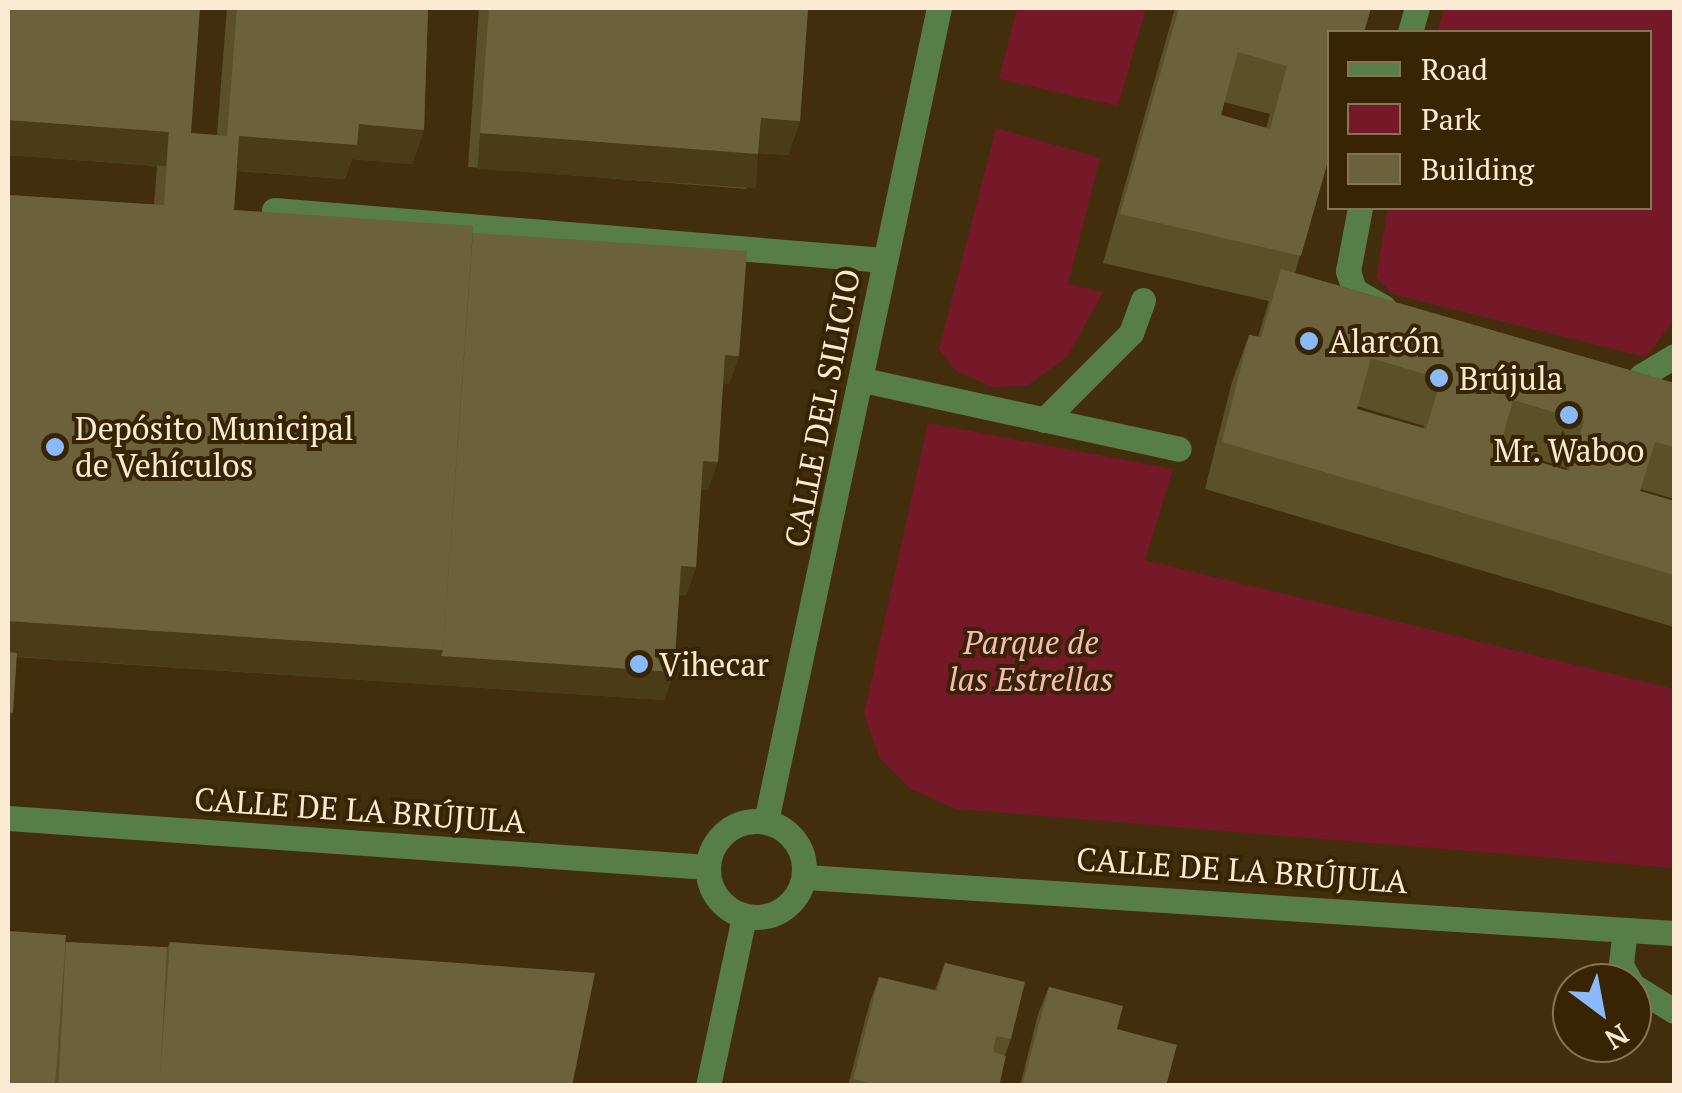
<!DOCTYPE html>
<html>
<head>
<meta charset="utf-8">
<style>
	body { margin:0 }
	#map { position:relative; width:1682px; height:1093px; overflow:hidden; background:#422e0c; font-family:"PT Serif",serif }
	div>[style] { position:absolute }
	.green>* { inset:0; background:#751828 }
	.minor>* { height:25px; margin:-12.5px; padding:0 12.5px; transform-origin:12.5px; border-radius:12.5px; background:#567e46 }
	.minor>.ring { margin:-12.5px; padding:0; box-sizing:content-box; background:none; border:25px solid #567e46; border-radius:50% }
	.wall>* { inset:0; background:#5a5129 }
	.shaded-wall>* { inset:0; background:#493c16; transform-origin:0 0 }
	.building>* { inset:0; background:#6b613b; transform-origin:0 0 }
	.dots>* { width:28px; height:28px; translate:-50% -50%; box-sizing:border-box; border:5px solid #382402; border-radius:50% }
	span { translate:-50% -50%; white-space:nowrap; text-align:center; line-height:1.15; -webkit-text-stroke:8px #382402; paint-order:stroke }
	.poi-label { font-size:32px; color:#fbebd4 }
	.left { translate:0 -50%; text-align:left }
	.street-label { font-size:32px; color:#fbebd4 }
	.park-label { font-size:32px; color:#f7b9bb; font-style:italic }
	.frame { position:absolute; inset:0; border:10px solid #fbebd4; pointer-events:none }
	.legend { position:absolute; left:1327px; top:30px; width:325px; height:180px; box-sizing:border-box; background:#382402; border:2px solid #867456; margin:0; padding:12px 18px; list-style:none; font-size:30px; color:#fbebd4 }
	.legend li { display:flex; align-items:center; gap:20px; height:50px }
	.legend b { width:50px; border:2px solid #867456 }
	.north { position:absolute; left:1552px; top:963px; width:100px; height:100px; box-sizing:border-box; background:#382402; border:2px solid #867456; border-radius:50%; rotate:148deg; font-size:28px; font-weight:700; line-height:40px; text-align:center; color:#fbebd4 }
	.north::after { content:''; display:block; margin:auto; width:35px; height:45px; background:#8bbafc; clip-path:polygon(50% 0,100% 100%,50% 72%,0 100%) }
</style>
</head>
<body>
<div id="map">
	<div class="green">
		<i style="clip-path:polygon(1017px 8px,1146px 8px,1118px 106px,999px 79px)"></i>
		<i style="clip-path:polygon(1444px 8px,1674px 8px,1674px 320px,1646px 357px,1392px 294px,1376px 277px,1388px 208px,1650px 208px,1650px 32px,1437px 32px)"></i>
		<i style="clip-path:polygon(996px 128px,1100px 158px,1068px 284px,1103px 292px,1068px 356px,1027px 386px,992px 387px,956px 371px,939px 349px)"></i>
		<i style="clip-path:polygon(928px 423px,1173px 469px,1145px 560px,1674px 689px,1674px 868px,957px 809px,912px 790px,880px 758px,864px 714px)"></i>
	</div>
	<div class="minor">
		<i style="left:1410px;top:32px;width:25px;rotate:-74deg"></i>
		<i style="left:1360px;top:208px;width:64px;rotate:100.8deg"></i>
		<i style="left:1348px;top:271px;width:20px;rotate:72deg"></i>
		<i style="left:1354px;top:290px;width:34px;rotate:30deg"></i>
		<i style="left:274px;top:210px;width:612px;rotate:4.69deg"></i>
		<i style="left:1641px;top:376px;width:39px;rotate:-31deg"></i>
		<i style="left:863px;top:380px;width:323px;rotate:12.3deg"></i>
		<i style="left:1044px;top:420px;width:123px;rotate:-45deg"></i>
		<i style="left:1131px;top:333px;width:35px;rotate:-70deg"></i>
		<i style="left:8px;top:818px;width:701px;rotate:4.01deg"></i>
		<i class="ring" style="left:708px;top:821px;width:71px;height:71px"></i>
		<i style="left:766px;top:821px;width:831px;rotate:-77.99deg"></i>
		<i style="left:805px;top:877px;width:871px;rotate:3.69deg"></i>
		<i style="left:1625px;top:930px;width:35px;rotate:97deg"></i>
		<i style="left:1621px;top:965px;width:21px;rotate:61deg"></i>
		<i style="left:1632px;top:985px;width:49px;rotate:31.8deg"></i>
		<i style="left:708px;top:1086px;width:174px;rotate:-78deg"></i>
	</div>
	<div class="wall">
		<i style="clip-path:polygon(8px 8px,191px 133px,217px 135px,227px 8px,428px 8px,424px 130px,412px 164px,352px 159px,345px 179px,237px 171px,234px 210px,473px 233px,739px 356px,729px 384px,723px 383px,708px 490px,701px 490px,696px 567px,686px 595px,679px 595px,674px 672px,664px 700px,16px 657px,9px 723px,8px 723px,8px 195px,154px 205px,157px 166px,8px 155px)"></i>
		<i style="clip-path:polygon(479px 8px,808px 8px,800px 121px,788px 155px,758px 153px,746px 189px,468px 167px)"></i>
		<i style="clip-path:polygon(evenodd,1175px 8px,1371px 8px,1295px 273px,1674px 383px,1674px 499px,1641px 489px,1640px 491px,1674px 501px,1674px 627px,1205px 489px,1232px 382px,1249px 335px,1258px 337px,1269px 301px,1103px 263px,1175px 8px,1224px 102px,1270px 114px,1266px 128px,1221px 115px,1224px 102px,1175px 8px,1357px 406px,1424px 426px,1423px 428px,1357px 409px,1357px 406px,1175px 8px,1499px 448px,1567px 468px,1566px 470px,1499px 450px,1499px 448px)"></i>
		<i style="clip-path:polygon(66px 942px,167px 948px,170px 942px,572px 1086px,8px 1086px)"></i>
		<i style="clip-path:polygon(945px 963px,1011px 1039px,1005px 1055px,999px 1086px,848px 1086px,869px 1005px,879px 977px,935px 990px)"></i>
		<i style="clip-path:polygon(1049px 987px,1117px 1029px,1166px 1086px,1020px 1086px,1038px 1014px)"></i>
	</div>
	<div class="shaded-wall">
		<i style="clip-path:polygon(761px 118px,800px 121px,788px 155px,749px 152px)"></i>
		<i style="left:8px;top:120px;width:161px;height:35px;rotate:4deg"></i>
		<i style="clip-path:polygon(359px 124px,424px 130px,412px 164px,352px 159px,345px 179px,227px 170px,239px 136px)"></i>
		<i style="left:480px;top:133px;width:279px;height:36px;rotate:4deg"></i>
		<i style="clip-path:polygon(725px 355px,739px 356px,729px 384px,715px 382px)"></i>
		<i style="clip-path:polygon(703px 461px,718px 462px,708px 490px,693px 489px)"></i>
		<i style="clip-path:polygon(681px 566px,696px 567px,686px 595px,671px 594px)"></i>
		<i style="clip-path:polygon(8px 621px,443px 650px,674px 672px,664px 700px,8px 656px)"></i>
		<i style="clip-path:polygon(8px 712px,13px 713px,9px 723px,8px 723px)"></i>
	</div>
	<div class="building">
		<i style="clip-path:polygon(8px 8px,200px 8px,191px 133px,227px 136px,237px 8px,428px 8px,424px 130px,359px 124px,357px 145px,239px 136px,234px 210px,473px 226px,443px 650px,8px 621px,8px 195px,164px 205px,169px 132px,8px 120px)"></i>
		<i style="clip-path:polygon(489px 8px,808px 8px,800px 121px,761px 118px,758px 154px,480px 133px)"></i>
		<i style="clip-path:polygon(evenodd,1179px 8px,1371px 8px,1364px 32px,1330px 32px,1330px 154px,1301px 256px,1120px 214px,1179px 8px,1238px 52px,1287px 66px,1270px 129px,1221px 115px,1238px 52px)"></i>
		<i style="clip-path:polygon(473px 233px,747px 251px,739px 356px,725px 355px,718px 462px,703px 461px,696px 567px,681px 566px,674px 672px,441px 656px,443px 650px)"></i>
		<i style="clip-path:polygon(evenodd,1281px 269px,1674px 383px,1674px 447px,1655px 442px,1640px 491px,1674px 501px,1674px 575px,1222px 442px,1249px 335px,1261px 337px,1281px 269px,1371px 358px,1441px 379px,1426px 429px,1357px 409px,1371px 358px,1281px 269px,1513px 400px,1584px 421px,1569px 471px,1499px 450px,1513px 400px)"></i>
		<i style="clip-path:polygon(8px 652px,17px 653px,13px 713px,8px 712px)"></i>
		<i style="clip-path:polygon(8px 931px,66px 935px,55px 1086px,8px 1086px)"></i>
		<i style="left:66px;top:942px;width:101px;height:144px;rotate:3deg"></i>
		<i style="clip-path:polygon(170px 942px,595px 973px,572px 1086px,159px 1086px)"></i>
		<i style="clip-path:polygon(945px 963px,1025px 982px,1011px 1039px,996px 1036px,993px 1052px,1006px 1056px,999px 1086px,882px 1086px,853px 1079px,879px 977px,937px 991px)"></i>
		<i style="clip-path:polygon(1049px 987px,1123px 1006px,1117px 1029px,1177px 1045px,1166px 1086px,1022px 1086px)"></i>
	</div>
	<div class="dots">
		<i style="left:1309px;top:341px;background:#8bbafc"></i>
		<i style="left:1439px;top:378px;background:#8bbafc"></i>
		<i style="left:1569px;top:415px;background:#8bbafc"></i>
		<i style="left:55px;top:447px;background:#8bbafc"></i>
		<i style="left:639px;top:664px;background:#8bbafc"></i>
	</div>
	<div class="poi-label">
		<span class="left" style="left:1329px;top:341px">Alarcón</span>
		<span class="left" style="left:1459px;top:378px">Brújula</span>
		<span class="left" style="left:75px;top:447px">Depósito Municipal<br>de Vehículos</span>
		<span style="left:1569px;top:450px">Mr. Waboo</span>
		<span class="left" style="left:659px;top:664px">Vihecar</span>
	</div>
	<div class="street-label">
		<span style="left:822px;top:408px;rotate:-79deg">CALLE DEL SILICIO</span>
		<span style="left:360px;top:810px;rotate:4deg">CALLE DE LA BRÚJULA</span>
		<span style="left:1242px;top:870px;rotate:4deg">CALLE DE LA BRÚJULA</span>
	</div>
	<div class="park-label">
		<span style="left:1031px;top:661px">Parque de<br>las Estrellas</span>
	</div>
	<div class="frame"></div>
	<ul class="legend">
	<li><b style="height:12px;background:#567e46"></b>Road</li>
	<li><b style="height:28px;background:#751828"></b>Park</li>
	<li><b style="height:28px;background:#6b613b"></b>Building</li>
	</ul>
	<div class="north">N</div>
</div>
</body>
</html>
